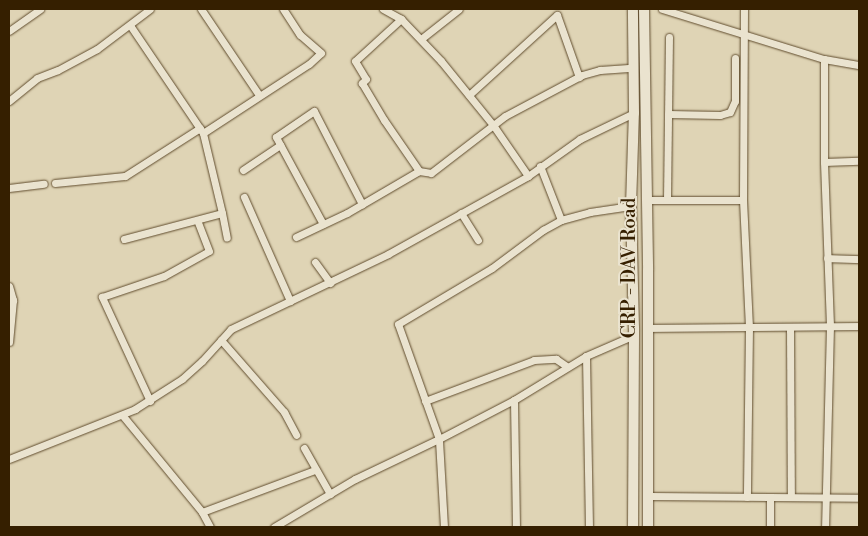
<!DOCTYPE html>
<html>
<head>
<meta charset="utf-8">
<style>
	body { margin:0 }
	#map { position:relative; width:868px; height:536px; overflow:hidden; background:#dfd4b5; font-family:"Libre Bodoni",serif }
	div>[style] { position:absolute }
	.roads { filter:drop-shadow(0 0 1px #604c2d) drop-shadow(0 0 1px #604c2d) }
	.street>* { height:7px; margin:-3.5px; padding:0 3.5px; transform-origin:3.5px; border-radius:3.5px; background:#eae3cf }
	.secondary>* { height:10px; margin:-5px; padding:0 5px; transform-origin:5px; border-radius:5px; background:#eae3cf }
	span { translate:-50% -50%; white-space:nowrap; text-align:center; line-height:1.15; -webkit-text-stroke:4px #eae3cf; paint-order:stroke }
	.street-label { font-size:19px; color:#351f00 }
	.frame { position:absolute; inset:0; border:10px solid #351f00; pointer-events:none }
</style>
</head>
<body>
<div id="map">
	<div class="roads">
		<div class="street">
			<i style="left:201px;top:9px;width:104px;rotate:56deg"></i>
			<i style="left:383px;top:9px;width:21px;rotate:29deg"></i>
			<i style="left:401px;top:19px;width:58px;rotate:46.4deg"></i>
			<i style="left:441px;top:61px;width:82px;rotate:50.9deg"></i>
			<i style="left:493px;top:125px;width:62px;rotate:55.5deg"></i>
			<i style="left:662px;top:9px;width:170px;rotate:17.2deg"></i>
			<i style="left:824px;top:59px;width:36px;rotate:10deg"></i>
			<i style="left:744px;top:9px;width:191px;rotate:90.3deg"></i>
			<i style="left:743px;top:200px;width:127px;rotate:87.3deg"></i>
			<i style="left:749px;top:327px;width:170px;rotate:90.7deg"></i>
			<i style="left:401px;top:19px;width:62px;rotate:137.6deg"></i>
			<i style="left:355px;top:61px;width:21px;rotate:59deg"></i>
			<i style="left:366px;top:79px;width:6px;rotate:135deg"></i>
			<i style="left:362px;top:83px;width:43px;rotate:59.3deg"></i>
			<i style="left:384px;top:120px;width:62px;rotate:55.5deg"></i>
			<i style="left:9px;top:31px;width:38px;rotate:-35deg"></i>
			<i style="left:421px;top:39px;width:48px;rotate:-38.3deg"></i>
			<i style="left:824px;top:59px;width:103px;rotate:90deg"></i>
			<i style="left:824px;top:162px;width:164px;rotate:87.9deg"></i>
			<i style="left:830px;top:326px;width:201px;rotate:91.4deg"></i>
			<i style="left:469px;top:95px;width:119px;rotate:-42.3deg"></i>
			<i style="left:557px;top:15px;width:66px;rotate:70.5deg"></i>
			<i style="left:9px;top:101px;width:36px;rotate:-39deg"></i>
			<i style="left:37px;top:78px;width:22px;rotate:-21deg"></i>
			<i style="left:58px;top:70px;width:44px;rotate:-28.3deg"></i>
			<i style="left:97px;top:49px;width:66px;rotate:-37deg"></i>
			<i style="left:668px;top:114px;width:52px;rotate:1.1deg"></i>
			<i style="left:720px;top:115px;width:10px;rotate:-17deg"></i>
			<i style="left:730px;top:112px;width:12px;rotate:-66deg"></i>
			<i style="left:735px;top:101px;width:43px;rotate:-90deg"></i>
			<i style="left:203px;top:133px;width:126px;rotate:-33.1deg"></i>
			<i style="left:309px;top:64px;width:16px;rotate:-43deg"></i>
			<i style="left:321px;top:53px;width:28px;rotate:-139deg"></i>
			<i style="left:300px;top:35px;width:31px;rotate:-123deg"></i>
			<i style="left:824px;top:162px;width:35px;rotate:-2deg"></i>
			<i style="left:540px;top:166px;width:58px;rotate:68.7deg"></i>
			<i style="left:243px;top:170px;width:45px;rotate:-34deg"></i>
			<i style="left:55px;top:183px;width:70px;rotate:-5.7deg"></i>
			<i style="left:125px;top:176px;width:89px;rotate:-32.6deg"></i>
			<i style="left:9px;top:188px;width:35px;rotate:-7deg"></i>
			<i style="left:244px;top:197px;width:114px;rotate:66.1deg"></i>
			<i style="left:647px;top:200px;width:96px"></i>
			<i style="left:667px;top:200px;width:163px;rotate:-89.3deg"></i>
			<i style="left:222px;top:213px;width:25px;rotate:79deg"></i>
			<i style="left:461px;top:213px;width:32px;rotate:58deg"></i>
			<i style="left:323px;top:224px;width:99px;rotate:-118.4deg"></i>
			<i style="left:276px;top:137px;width:46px;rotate:-34.4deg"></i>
			<i style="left:314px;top:111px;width:105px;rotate:62.7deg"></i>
			<i style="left:296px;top:237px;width:56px;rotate:-25.2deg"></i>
			<i style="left:347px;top:213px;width:83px;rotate:-30.3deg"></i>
			<i style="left:419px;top:171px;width:12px;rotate:9deg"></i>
			<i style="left:431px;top:173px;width:93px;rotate:-37.6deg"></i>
			<i style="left:505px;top:116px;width:87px;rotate:-28deg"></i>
			<i style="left:582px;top:75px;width:19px;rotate:-16deg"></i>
			<i style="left:600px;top:70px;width:32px;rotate:-4deg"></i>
			<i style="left:124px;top:239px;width:101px;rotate:-14.9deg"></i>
			<i style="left:222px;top:213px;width:82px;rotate:-103.4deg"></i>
			<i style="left:203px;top:133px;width:130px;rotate:-124.1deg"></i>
			<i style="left:827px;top:258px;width:32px;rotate:2deg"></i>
			<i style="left:315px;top:262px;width:26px;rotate:54deg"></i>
			<i style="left:9px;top:286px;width:15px;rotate:74deg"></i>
			<i style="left:13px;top:300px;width:42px;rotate:95.4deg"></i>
			<i style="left:790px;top:327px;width:170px;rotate:89.7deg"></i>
			<i style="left:647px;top:328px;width:212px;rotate:-0.5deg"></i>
			<i style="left:221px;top:340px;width:96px;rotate:48.8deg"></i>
			<i style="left:284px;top:412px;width:26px;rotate:62deg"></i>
			<i style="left:586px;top:356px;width:171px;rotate:89deg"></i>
			<i style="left:514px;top:400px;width:84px;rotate:-31.4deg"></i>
			<i style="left:586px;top:356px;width:52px;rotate:-23.6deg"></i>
			<i style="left:150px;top:401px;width:115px;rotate:-114.8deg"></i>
			<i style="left:102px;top:297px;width:65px;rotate:-18.7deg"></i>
			<i style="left:164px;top:276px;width:51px;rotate:-29.1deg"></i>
			<i style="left:209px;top:251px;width:33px;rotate:-111deg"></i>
			<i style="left:425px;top:401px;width:116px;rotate:-20.6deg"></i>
			<i style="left:534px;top:360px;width:22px;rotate:-3deg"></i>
			<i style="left:556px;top:359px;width:14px;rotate:34deg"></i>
			<i style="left:123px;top:416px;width:124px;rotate:50.5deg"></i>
			<i style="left:202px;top:512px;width:17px;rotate:62deg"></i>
			<i style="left:304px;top:448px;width:53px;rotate:60.5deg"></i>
			<i style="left:9px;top:459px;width:136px;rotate:-21.6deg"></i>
			<i style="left:135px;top:409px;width:56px;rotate:-32.6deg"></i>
			<i style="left:182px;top:379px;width:27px;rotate:-42deg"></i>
			<i style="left:202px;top:361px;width:43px;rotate:-47.8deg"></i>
			<i style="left:231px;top:329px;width:174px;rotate:-25.5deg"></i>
			<i style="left:388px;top:254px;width:160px;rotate:-29.1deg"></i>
			<i style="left:528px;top:176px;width:64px;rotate:-35.4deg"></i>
			<i style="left:580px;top:139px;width:60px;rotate:-25.7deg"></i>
			<i style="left:649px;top:496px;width:210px;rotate:0.5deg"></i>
			<i style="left:770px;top:497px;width:30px;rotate:90deg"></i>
			<i style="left:202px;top:512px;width:121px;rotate:-20.4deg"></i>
			<i style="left:274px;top:527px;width:94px;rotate:-30.7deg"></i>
			<i style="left:355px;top:479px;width:93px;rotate:-25.5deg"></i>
			<i style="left:439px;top:439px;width:122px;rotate:-109.6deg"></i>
			<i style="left:398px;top:324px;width:109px;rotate:-30.8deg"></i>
			<i style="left:492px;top:268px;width:64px;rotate:-36.7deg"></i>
			<i style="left:543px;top:230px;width:21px;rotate:-29deg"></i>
			<i style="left:561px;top:220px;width:30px;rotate:-15deg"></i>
			<i style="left:590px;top:212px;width:41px;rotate:-8.3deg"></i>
			<i style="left:444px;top:527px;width:88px;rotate:-93.3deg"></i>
			<i style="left:439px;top:439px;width:85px;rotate:-27.5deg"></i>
			<i style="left:514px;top:400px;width:127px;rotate:89.1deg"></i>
		</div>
		<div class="secondary">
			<i style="left:644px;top:9px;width:261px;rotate:89.1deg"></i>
			<i style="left:648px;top:270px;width:257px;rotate:90deg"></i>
			<i style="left:633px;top:527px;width:199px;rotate:-89.7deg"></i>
			<i style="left:634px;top:328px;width:122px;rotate:-91.4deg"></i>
			<i style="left:631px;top:206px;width:93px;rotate:-88.2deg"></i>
			<i style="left:634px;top:113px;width:104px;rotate:-90.6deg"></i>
		</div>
	</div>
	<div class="street-label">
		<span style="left:630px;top:268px;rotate:-90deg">CRP - DAV Road</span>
	</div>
	<div class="frame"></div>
</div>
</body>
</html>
